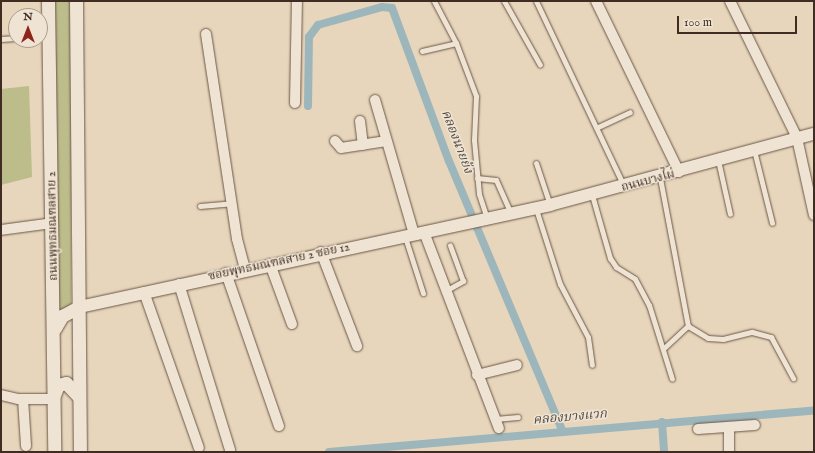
<!DOCTYPE html>
<html>
<head>
<meta charset="utf-8">
<style>
	body { margin:0 }
	#map { position:relative; width:815px; height:453px; overflow:hidden; background:#e7d6bb; font-family:"IM FELL English","Noto Serif Thai",serif }
	div>[style] { position:absolute }
	.green>* { inset:0; background:#bdbc8b; transform-origin:0 0 }
	.canal>* { height:8px; margin:-4px; padding:0 4px; transform-origin:4px; border-radius:4px; background:#9cb6bb }
	.roads { filter:drop-shadow(0 0 1px #6a5648) drop-shadow(0 0 1px #6a5648) }
	.service>* { height:5px; margin:-2.5px; padding:0 2.5px; transform-origin:2.5px; border-radius:2.5px; background:#efe4d3 }
	.minor>* { height:10px; margin:-5px; padding:0 5px; transform-origin:5px; border-radius:5px; background:#efe4d3 }
	.tertiary>* { height:12px; margin:-6px; padding:0 6px; transform-origin:6px; border-radius:6px; background:#efe4d3 }
	.secondary>* { height:13px; margin:-6.5px; padding:0 6.5px; transform-origin:6.5px; border-radius:6.5px; background:#efe4d3 }
	span { translate:-50% -50%; white-space:nowrap; text-align:center; line-height:1.15; -webkit-text-stroke:3px #efe4d3; paint-order:stroke }
	.street-label { font-size:12px; color:#402c22 }
	.water-label { font-size:13px; color:#524841; font-style:italic }
	.frame { position:absolute; inset:0; border:2px solid #402c22; pointer-events:none }
	.north { position:absolute; left:8px; top:8px; width:40px; height:40px; box-sizing:border-box; background:#efe4d3; border:1px solid #a99a8c; border-radius:50%; rotate:0deg; font-size:11px; font-weight:700; line-height:16px; text-align:center; color:#402c22 }
	.north::after { content:''; display:block; margin:auto; width:14px; height:18px; background:#8f2418; clip-path:polygon(50% 0,100% 100%,50% 72%,0 100%) }
	.scale { position:absolute; left:677px; top:16px; width:120px; height:18px; box-sizing:border-box; border:2px solid #402c22; border-top:0; padding-left:5px; font-size:12px; line-height:14px; white-space:nowrap; color:#402c22; -webkit-text-stroke:3px #efe4d3; paint-order:stroke }
</style>
</head>
<body>
<div id="map">
	<div class="green">
		<i style="left:53px;top:1px;width:18px;height:309px"></i>
		<i style="clip-path:polygon(29px 86px,32px 177px,1px 185px,1px 89px)"></i>
	</div>
	<div class="canal">
		<i style="left:308px;top:106px;width:69px;rotate:-89.2deg"></i>
		<i style="left:309px;top:37px;width:15px;rotate:-53deg"></i>
		<i style="left:318px;top:25px;width:66px;rotate:-15.7deg"></i>
		<i style="left:382px;top:7px;width:10px;rotate:6deg"></i>
		<i style="left:392px;top:8px;width:163px;rotate:69.6deg"></i>
		<i style="left:449px;top:161px;width:294px;rotate:67.2deg"></i>
		<i style="left:662px;top:422px;width:30px;rotate:86deg"></i>
		<i style="left:329px;top:452px;width:487px;rotate:-4.9deg"></i>
	</div>
	<div class="roads">
		<div class="service">
			<i style="left:434px;top:1px;width:47px;rotate:62.4deg"></i>
			<i style="left:456px;top:43px;width:57px;rotate:69.3deg"></i>
			<i style="left:476px;top:96px;width:44px;rotate:92.6deg"></i>
			<i style="left:474px;top:140px;width:54px;rotate:84.7deg"></i>
			<i style="left:479px;top:194px;width:25px;rotate:72deg"></i>
			<i style="left:504px;top:1px;width:73px;rotate:60.6deg"></i>
			<i style="left:536px;top:1px;width:203px;rotate:64.6deg"></i>
			<i style="left:1px;top:39px;width:15px;rotate:-4deg"></i>
			<i style="left:422px;top:51px;width:35px;rotate:-13deg"></i>
			<i style="left:598px;top:127px;width:35px;rotate:-25deg"></i>
			<i style="left:754px;top:150px;width:75px;rotate:76.1deg"></i>
			<i style="left:718px;top:160px;width:55px;rotate:77.5deg"></i>
			<i style="left:536px;top:163px;width:44px;rotate:71.6deg"></i>
			<i style="left:477px;top:178px;width:19px;rotate:6deg"></i>
			<i style="left:496px;top:180px;width:36px;rotate:66deg"></i>
			<i style="left:660px;top:178px;width:151px;rotate:79.3deg"></i>
			<i style="left:688px;top:326px;width:23px;rotate:31deg"></i>
			<i style="left:708px;top:338px;width:15px;rotate:4deg"></i>
			<i style="left:723px;top:339px;width:30px;rotate:-14deg"></i>
			<i style="left:752px;top:332px;width:20px;rotate:15deg"></i>
			<i style="left:771px;top:337px;width:47px;rotate:61.8deg"></i>
			<i style="left:592px;top:195px;width:66px;rotate:74.1deg"></i>
			<i style="left:610px;top:258px;width:11px;rotate:56deg"></i>
			<i style="left:616px;top:267px;width:22px;rotate:32deg"></i>
			<i style="left:635px;top:279px;width:30px;rotate:62deg"></i>
			<i style="left:649px;top:305px;width:77px;rotate:72.7deg"></i>
			<i style="left:200px;top:206px;width:32px;rotate:-5deg"></i>
			<i style="left:536px;top:209px;width:79px;rotate:72.3deg"></i>
			<i style="left:560px;top:284px;width:60px;rotate:62.2deg"></i>
			<i style="left:588px;top:337px;width:28px;rotate:82deg"></i>
			<i style="left:405px;top:237px;width:59px;rotate:72.2deg"></i>
			<i style="left:445px;top:291px;width:21px;rotate:-29deg"></i>
			<i style="left:463px;top:281px;width:38px;rotate:-110deg"></i>
			<i style="left:664px;top:348px;width:33px;rotate:-43deg"></i>
			<i style="left:495px;top:419px;width:23px;rotate:-5deg"></i>
		</div>
		<div class="minor">
			<i style="left:596px;top:1px;width:190px;rotate:64.1deg"></i>
			<i style="left:730px;top:1px;width:153px;rotate:63.9deg"></i>
			<i style="left:797px;top:138px;width:79px;rotate:77.6deg"></i>
			<i style="left:206px;top:34px;width:207px;rotate:81.4deg"></i>
			<i style="left:237px;top:239px;width:31px;rotate:75deg"></i>
			<i style="left:375px;top:100px;width:140px;rotate:73.8deg"></i>
			<i style="left:295px;top:103px;width:102px;rotate:-88.9deg"></i>
			<i style="left:360px;top:121px;width:24px;rotate:83deg"></i>
			<i style="left:335px;top:141px;width:9px;rotate:49deg"></i>
			<i style="left:341px;top:148px;width:46px;rotate:-8.8deg"></i>
			<i style="left:1px;top:230px;width:52px;rotate:-7.7deg"></i>
			<i style="left:424px;top:232px;width:210px;rotate:69.1deg"></i>
			<i style="left:321px;top:252px;width:101px;rotate:69deg"></i>
			<i style="left:270px;top:264px;width:64px;rotate:69.9deg"></i>
			<i style="left:226px;top:273px;width:162px;rotate:70.9deg"></i>
			<i style="left:179px;top:284px;width:174px;rotate:72.9deg"></i>
			<i style="left:144px;top:292px;width:165px;rotate:70.6deg"></i>
			<i style="left:477px;top:375px;width:41px;rotate:-14deg"></i>
			<i style="left:1px;top:395px;width:17px;rotate:13deg"></i>
			<i style="left:18px;top:399px;width:36px"></i>
			<i style="left:23px;top:399px;width:47px;rotate:86.3deg"></i>
			<i style="left:729px;top:428px;width:24px;rotate:90deg"></i>
			<i style="left:698px;top:429px;width:57px;rotate:-4deg"></i>
		</div>
		<div class="tertiary">
			<i style="left:79px;top:307px;width:482px;rotate:-12.2deg"></i>
			<i style="left:550px;top:205px;width:273px;rotate:-15.1deg"></i>
		</div>
		<div class="secondary">
			<i style="left:48px;top:1px;width:451px;rotate:89.2deg"></i>
			<i style="left:76px;top:1px;width:451px;rotate:89.5deg"></i>
			<i style="left:55px;top:328px;width:14px;rotate:-60deg"></i>
			<i style="left:62px;top:316px;width:19px;rotate:-28deg"></i>
			<i style="left:54px;top:395px;width:11px;rotate:-68deg"></i>
			<i style="left:58px;top:385px;width:8px;rotate:-14deg"></i>
			<i style="left:66px;top:383px;width:19px;rotate:47deg"></i>
		</div>
	</div>
	<div class="street-label">
		<span style="left:648px;top:181px;rotate:-15deg">ถนนบางไผ่</span>
		<span style="left:53px;top:226px;rotate:-91deg">ถนนพุทธมณฑลสาย 2</span>
		<span style="left:279px;top:262px;rotate:-12deg">ซอยพุทธมณฑลสาย 2 ซอย 12</span>
	</div>
	<div class="water-label">
		<span style="left:456px;top:142px;rotate:69deg">คลองนายย้ง</span>
		<span style="left:570px;top:418px;rotate:-5deg">คลองบางแวก</span>
	</div>
	<div class="frame"></div>
	<div class="north">N</div>
	<div class="scale">100 m</div>
</div>
</body>
</html>
